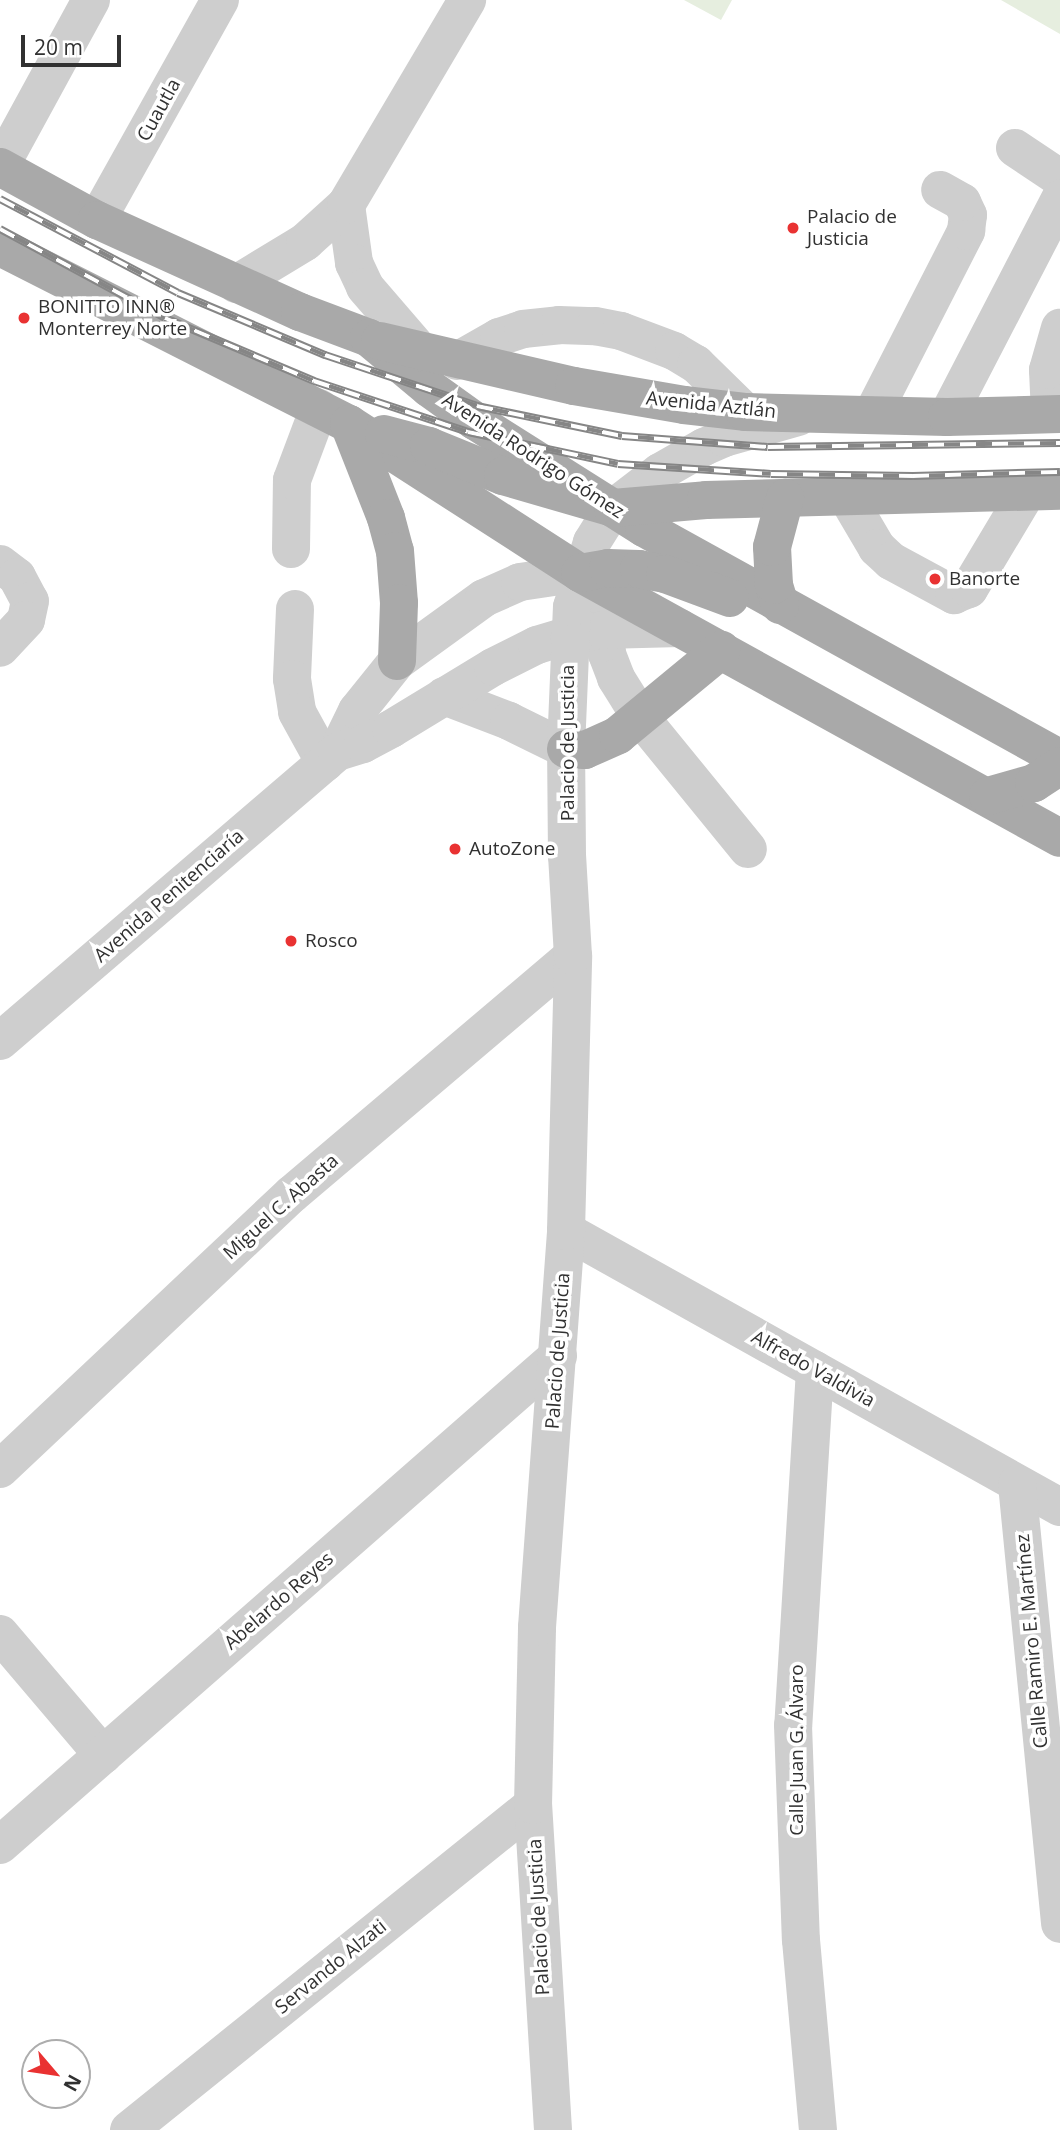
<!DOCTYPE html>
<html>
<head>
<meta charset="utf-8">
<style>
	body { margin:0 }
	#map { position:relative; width:1060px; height:2130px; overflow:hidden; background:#fff; font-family:"Open Sans",sans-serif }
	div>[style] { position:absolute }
	.green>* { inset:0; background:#e6eedf }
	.minor>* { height:38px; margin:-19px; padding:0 19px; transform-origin:19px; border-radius:19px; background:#cecece }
	.major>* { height:38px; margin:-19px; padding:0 19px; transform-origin:19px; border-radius:19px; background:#a9a9a9 }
	.rail>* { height:8px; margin-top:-4px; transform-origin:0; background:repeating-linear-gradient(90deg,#fff 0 16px,#868686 0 32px); box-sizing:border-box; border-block:2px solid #868686 }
	.dots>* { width:19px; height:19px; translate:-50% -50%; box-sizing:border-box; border:4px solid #fff; border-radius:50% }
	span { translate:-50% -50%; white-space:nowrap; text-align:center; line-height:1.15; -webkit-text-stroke:7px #fff; paint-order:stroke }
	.street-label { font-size:19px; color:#313131 }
	.poi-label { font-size:19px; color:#313131 }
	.left { translate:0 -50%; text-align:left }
	.north { position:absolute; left:21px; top:2039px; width:70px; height:70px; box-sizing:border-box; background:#fff; border:2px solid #adadad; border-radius:50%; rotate:119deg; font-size:19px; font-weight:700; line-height:28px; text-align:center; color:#313131 }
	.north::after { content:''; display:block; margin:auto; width:24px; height:32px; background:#e93232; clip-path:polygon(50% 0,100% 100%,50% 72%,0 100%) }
	.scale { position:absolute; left:21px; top:35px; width:100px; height:32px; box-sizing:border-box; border:4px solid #313131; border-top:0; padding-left:9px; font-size:21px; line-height:24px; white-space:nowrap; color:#313131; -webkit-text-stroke:5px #fff; paint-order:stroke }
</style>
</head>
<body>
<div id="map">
	<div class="green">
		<i style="clip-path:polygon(684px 0,732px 0,721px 20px)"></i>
		<i style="clip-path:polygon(1001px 0,1060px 0,1060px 34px)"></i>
	</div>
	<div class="minor">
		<i style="left:1015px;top:148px;width:54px;rotate:33.7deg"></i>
		<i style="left:0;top:167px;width:190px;rotate:-61.4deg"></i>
		<i style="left:346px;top:205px;width:59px;rotate:82.1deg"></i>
		<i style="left:354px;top:263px;width:26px;rotate:65deg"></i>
		<i style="left:365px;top:287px;width:87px;rotate:49.2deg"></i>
		<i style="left:97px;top:220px;width:252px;rotate:-60.8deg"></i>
		<i style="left:236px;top:284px;width:81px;rotate:-31.3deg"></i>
		<i style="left:305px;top:242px;width:55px;rotate:-42.1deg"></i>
		<i style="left:346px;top:205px;width:238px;rotate:-59.4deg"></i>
		<i style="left:457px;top:361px;width:48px;rotate:-29.7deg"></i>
		<i style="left:499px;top:337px;width:25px;rotate:-18deg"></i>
		<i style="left:523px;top:329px;width:36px;rotate:-6deg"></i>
		<i style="left:559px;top:325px;width:36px;rotate:2deg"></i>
		<i style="left:595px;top:326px;width:26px;rotate:11deg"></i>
		<i style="left:621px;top:331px;width:57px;rotate:20.7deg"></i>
		<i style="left:674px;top:351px;width:26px;rotate:31deg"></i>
		<i style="left:696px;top:364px;width:69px;rotate:44.4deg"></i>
		<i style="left:1050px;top:414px;width:44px;rotate:-92.6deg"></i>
		<i style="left:1048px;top:370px;width:44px;rotate:-74.1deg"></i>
		<i style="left:872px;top:415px;width:207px;rotate:-62.9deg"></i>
		<i style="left:966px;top:231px;width:16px;rotate:-83deg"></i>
		<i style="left:968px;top:215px;width:14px;rotate:-115deg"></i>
		<i style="left:962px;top:202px;width:25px;rotate:-151deg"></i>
		<i style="left:947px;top:417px;width:246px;rotate:-62.6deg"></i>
		<i style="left:847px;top:497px;width:59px;rotate:59.5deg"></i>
		<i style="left:877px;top:548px;width:19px;rotate:43deg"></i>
		<i style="left:891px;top:561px;width:72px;rotate:28.4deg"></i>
		<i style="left:954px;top:595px;width:16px;rotate:-22deg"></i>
		<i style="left:969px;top:589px;width:113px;rotate:-59.1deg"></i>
		<i style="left:291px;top:549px;width:69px;rotate:-89.2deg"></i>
		<i style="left:292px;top:480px;width:77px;rotate:-69.4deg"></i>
		<i style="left:0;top:564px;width:21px;rotate:37deg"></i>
		<i style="left:17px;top:577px;width:27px;rotate:62deg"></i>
		<i style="left:30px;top:601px;width:19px;rotate:102deg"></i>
		<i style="left:26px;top:620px;width:38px;rotate:133deg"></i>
		<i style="left:603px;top:605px;width:49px;rotate:85.3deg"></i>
		<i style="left:607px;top:654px;width:26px;rotate:69deg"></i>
		<i style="left:616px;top:678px;width:47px;rotate:58deg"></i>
		<i style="left:641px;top:718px;width:169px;rotate:50.8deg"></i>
		<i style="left:295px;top:609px;width:70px;rotate:92.5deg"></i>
		<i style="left:292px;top:679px;width:33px;rotate:81deg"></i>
		<i style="left:297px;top:712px;width:58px;rotate:61.2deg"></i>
		<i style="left:444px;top:696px;width:70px;rotate:21deg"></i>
		<i style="left:509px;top:721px;width:64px;rotate:26.2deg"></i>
		<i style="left:337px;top:752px;width:46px;rotate:-64deg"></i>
		<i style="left:357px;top:711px;width:64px;rotate:-51.3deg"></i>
		<i style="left:397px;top:661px;width:107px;rotate:-35.9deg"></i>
		<i style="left:484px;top:598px;width:39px;rotate:-24deg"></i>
		<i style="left:520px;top:582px;width:61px;rotate:-8.5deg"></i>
		<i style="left:0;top:1041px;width:444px;rotate:-40.6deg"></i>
		<i style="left:337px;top:752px;width:27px;rotate:-17deg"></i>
		<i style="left:363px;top:744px;width:32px;rotate:-28deg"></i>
		<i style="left:391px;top:729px;width:119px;rotate:-31.3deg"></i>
		<i style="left:493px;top:667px;width:49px;rotate:-26.6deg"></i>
		<i style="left:537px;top:645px;width:34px;rotate:-17deg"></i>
		<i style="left:569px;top:635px;width:34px;rotate:-8deg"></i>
		<i style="left:603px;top:630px;width:77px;rotate:-1.5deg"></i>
		<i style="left:566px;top:1231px;width:566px;rotate:29.19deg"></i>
		<i style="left:815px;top:1370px;width:356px;rotate:93.5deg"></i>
		<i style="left:793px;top:1725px;width:215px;rotate:87.9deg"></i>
		<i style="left:801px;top:1940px;width:191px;rotate:84.9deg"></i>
		<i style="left:0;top:1469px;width:401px;rotate:-43.3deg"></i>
		<i style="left:292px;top:1194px;width:368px;rotate:-40.3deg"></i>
		<i style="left:1017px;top:1484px;width:442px;rotate:84.4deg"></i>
		<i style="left:0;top:1634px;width:159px;rotate:49.6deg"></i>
		<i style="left:0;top:1845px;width:742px;rotate:-41.23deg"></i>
		<i style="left:129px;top:2130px;width:518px;rotate:-38.82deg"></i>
		<i style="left:553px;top:2130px;width:326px;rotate:-93.5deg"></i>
		<i style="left:533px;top:1805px;width:178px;rotate:-88.7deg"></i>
		<i style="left:537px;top:1627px;width:397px;rotate:-85.8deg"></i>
		<i style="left:566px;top:1231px;width:275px;rotate:-88.5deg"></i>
		<i style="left:573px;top:956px;width:100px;rotate:-93.4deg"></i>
		<i style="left:567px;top:856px;width:107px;rotate:-90.5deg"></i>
		<i style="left:566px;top:749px;width:142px;rotate:-87.6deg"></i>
		<i style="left:572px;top:607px;width:68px;rotate:-72.9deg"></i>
		<i style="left:592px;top:542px;width:40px;rotate:-58deg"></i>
		<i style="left:613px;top:508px;width:59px;rotate:-37.5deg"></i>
		<i style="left:660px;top:472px;width:51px;rotate:-29.6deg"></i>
		<i style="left:704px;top:447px;width:22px;rotate:-24deg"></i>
		<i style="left:724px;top:438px;width:77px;rotate:-15.8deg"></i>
	</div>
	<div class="major">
		<i style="left:0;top:167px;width:111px;rotate:28.7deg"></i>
		<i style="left:97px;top:220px;width:223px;rotate:24.4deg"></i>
		<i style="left:300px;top:312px;width:74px;rotate:20.6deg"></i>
		<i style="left:369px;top:338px;width:78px;rotate:39.8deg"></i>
		<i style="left:429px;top:388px;width:57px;rotate:35.7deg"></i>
		<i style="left:475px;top:421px;width:200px;rotate:32.3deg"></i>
		<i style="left:644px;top:528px;width:476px;rotate:29deg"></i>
		<i style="left:0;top:247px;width:391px;rotate:26.9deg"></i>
		<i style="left:349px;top:424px;width:275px;rotate:32.8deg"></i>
		<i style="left:580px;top:573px;width:548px;rotate:28.9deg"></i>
		<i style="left:380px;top:341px;width:199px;rotate:13.1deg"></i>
		<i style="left:574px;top:386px;width:112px;rotate:9.8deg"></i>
		<i style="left:684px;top:405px;width:61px;rotate:6.5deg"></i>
		<i style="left:745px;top:412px;width:202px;rotate:1.4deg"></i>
		<i style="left:947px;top:417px;width:113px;rotate:-1.5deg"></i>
		<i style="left:349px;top:424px;width:101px;rotate:68.5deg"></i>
		<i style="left:386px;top:518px;width:34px;rotate:75deg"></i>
		<i style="left:395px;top:551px;width:52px;rotate:85.6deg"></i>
		<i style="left:399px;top:603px;width:58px;rotate:92deg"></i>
		<i style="left:384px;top:434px;width:47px;rotate:14.9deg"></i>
		<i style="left:429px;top:446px;width:80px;rotate:22.1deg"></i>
		<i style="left:503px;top:476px;width:115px;rotate:16.2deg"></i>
		<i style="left:613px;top:508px;width:93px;rotate:-4.9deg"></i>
		<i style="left:706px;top:500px;width:354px;rotate:-1.5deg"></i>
		<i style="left:580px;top:573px;width:28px;rotate:-10deg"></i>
		<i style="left:608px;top:568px;width:31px;rotate:2deg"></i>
		<i style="left:639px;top:569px;width:26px;rotate:11deg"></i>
		<i style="left:665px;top:574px;width:69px;rotate:20.3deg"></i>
		<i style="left:780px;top:605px;width:21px;rotate:-107deg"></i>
		<i style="left:774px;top:585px;width:38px;rotate:-93deg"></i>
		<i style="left:772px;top:547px;width:51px;rotate:-75.1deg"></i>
		<i style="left:566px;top:749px;width:19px;rotate:3deg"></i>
		<i style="left:585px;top:750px;width:36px;rotate:-24deg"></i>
		<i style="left:618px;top:735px;width:134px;rotate:-39.5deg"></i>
		<i style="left:988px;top:796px;width:48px;rotate:-15.8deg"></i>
		<i style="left:1034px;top:783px;width:31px;rotate:-33deg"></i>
	</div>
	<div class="rail">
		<i style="left:0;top:199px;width:201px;rotate:27.8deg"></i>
		<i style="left:178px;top:293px;width:160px;rotate:22.9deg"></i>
		<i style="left:325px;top:355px;width:160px;rotate:18.5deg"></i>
		<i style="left:477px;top:406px;width:148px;rotate:11.7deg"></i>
		<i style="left:622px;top:436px;width:146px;rotate:4.3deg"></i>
		<i style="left:768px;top:447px;width:292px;rotate:-0.8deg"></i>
		<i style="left:0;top:229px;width:187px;rotate:28.3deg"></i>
		<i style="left:165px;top:318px;width:162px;rotate:22.9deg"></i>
		<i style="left:314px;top:381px;width:162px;rotate:18.3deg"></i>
		<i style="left:468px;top:432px;width:153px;rotate:12deg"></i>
		<i style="left:618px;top:464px;width:153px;rotate:3.7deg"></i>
		<i style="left:771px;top:474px;width:142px;rotate:0.8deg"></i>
		<i style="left:913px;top:476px;width:147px;rotate:-1.6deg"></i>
	</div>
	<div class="dots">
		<i style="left:793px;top:228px;background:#e93232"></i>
		<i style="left:24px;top:318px;background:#e93232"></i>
		<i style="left:935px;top:579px;background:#e93232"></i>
		<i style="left:455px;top:849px;background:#e93232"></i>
		<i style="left:291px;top:941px;background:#e93232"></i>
	</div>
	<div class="street-label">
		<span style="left:159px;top:110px;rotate:-61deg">Cuautla</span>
		<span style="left:711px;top:405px;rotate:6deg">Avenida Aztlán</span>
		<span style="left:533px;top:456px;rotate:33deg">Avenida Rodrigo Gómez</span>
		<span style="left:568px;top:743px;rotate:-90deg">Palacio de Justicia</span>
		<span style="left:169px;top:896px;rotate:-41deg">Avenida Penitenciaría</span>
		<span style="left:281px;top:1207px;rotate:-42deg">Miguel C. Abasta</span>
		<span style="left:558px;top:1351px;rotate:-86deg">Palacio de Justicia</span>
		<span style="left:813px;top:1369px;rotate:29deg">Alfredo Valdivia</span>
		<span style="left:279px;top:1601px;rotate:-41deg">Abelardo Reyes</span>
		<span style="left:1032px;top:1641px;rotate:-95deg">Calle Ramiro E. Martínez</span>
		<span style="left:797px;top:1750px;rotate:-90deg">Calle Juan G. Álvaro</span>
		<span style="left:539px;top:1917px;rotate:-93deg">Palacio de Justicia</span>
		<span style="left:331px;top:1967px;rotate:-39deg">Servando Alzati</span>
	</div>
	<div class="poi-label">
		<span class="left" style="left:807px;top:228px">Palacio de<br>Justicia</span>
		<span class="left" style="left:38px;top:318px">BONITTO INN®<br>Monterrey Norte</span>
		<span class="left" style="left:949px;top:579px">Banorte</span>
		<span class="left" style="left:469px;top:849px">AutoZone</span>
		<span class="left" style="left:305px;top:941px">Rosco</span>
	</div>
	<div class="north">N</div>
	<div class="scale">20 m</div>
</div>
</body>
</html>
